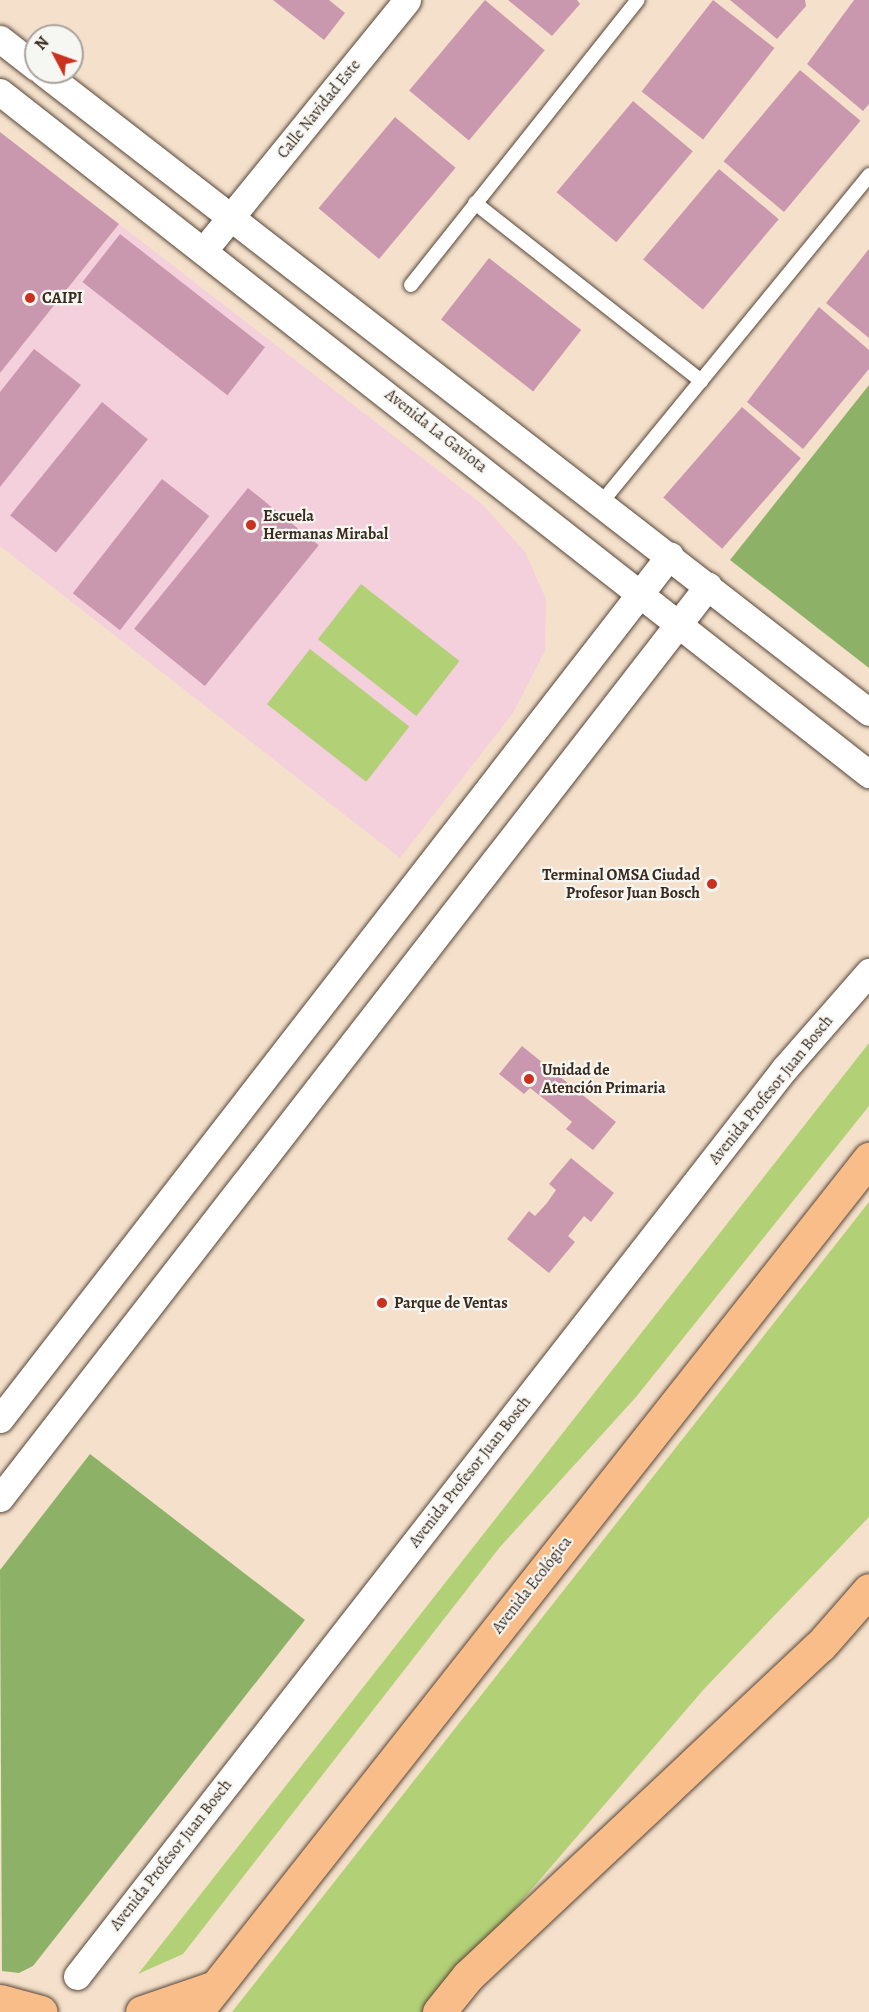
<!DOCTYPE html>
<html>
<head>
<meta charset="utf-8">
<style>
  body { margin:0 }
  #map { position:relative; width:869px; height:2012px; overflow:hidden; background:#f5e1cb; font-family:Alegreya,serif }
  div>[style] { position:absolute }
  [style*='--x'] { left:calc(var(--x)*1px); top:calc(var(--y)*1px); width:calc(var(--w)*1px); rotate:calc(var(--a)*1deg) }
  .built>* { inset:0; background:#f4cfdc }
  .green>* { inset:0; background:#b2d076; transform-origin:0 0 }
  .forest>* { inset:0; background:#8db267 }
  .building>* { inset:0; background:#ca98ae; transform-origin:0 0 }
  .roads { filter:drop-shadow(0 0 2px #574538) drop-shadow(0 0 2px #574538) }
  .lane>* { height:14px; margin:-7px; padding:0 7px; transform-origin:7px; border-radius:7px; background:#fff }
  .street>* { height:27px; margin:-13.5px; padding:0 13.5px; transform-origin:13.5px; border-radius:13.5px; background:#fff }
  .primary>* { height:33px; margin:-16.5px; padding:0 16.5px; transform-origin:16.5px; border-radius:16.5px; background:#f8bd89 }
  .dots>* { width:16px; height:16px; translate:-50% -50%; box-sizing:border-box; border:3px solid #f6f6f2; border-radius:50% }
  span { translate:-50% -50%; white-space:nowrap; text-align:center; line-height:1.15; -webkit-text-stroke:4.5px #f6f6f2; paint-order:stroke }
  .street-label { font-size:16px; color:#3b2a1e }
  .poi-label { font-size:16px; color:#3b2a1e; font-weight:700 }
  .left { translate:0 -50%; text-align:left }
  .right { translate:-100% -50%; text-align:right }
  .north { position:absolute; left:24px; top:24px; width:60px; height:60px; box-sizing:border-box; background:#f6f6f2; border:2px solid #aba49d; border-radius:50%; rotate:311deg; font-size:16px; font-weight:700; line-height:24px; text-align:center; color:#3b2a1e }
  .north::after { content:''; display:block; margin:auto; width:21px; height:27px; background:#c8321e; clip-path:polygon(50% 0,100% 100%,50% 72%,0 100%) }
</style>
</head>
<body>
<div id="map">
  <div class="built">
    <i style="clip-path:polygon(119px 224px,483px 505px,525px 552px,546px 599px,545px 651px,513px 713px,400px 858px,0 546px,0 373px)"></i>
  </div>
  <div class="green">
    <i style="left:361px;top:584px;width:125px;height:70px;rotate:38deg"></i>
    <i style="left:310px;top:649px;width:126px;height:70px;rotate:38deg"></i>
    <i style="clip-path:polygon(869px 1043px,869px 1106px,636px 1397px,500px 1547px,183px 1954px,138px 1974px)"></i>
    <i style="clip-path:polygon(869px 1202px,869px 1517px,704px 1689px,426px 2012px,232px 2012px)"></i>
  </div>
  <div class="forest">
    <i style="clip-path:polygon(869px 385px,869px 668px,730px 560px)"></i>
    <i style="clip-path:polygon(90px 1454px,305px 1620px,33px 1966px,19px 1973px,2px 1971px,0 1570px)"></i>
  </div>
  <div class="building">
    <i style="clip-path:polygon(273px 0,329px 0,345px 13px,324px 40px)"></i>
    <i style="left:485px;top:0;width:78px;height:118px;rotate:40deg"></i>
    <i style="clip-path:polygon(508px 0,577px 0,580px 4px,552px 36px)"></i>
    <i style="left:713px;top:0;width:78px;height:116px;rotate:38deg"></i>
    <i style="clip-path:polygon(730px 0,805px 0,806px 6px,777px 39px)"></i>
    <i style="clip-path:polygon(854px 0,869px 0,869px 104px,863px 111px,807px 64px)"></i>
    <i style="left:800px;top:70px;width:79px;height:119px;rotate:40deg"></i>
    <i style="left:633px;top:101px;width:78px;height:119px;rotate:40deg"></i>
    <i style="left:395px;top:117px;width:79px;height:119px;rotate:40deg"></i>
    <i style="clip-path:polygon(0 132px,119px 224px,0 373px)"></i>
    <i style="left:719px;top:169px;width:78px;height:118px;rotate:40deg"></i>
    <i style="left:120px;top:234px;width:184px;height:61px;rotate:38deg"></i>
    <i style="clip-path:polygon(869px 249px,869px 338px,826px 303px)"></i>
    <i style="left:489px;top:258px;width:117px;height:78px;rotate:38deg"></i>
    <i style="clip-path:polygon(819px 307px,869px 350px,869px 369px,803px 449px,747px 402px)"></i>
    <i style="clip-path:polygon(34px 349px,81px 385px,0 487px,0 392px)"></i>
    <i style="left:102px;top:402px;width:59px;height:146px;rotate:39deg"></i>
    <i style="left:742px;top:407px;width:78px;height:120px;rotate:41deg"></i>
    <i style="left:162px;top:479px;width:60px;height:145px;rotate:38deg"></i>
    <i style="left:248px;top:488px;width:91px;height:181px;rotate:39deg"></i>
    <i style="clip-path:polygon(522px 1046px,616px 1122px,593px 1150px,566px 1129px,572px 1122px,553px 1106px,530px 1088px,524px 1094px,499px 1074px)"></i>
    <i style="clip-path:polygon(571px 1158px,614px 1193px,591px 1222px,584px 1216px,568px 1236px,575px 1242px,549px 1273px,507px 1239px,529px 1211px,535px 1216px,547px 1203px,556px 1190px,549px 1184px)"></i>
  </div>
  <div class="roads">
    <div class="lane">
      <i style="--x:475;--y:203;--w:288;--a:38.2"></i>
      <i style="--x:411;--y:285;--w:364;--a:-51.5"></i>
      <i style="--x:601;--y:503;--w:424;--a:-50.7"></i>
    </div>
    <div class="street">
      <i style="--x:0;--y:39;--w:46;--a:37.9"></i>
      <i style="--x:43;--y:72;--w:1045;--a:37.77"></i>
      <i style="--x:0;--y:92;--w:1105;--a:38.13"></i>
      <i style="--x:204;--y:250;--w:322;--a:-50.9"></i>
      <i style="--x:0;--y:1419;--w:1093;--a:-52.21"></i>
      <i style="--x:0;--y:1498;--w:1155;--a:-52.18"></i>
      <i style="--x:77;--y:1976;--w:1151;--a:-52.06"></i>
      <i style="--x:785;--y:1068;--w:128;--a:-48.8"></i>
    </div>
    <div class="primary">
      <i style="--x:0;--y:2001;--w:42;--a:15"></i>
      <i style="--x:142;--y:2012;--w:77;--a:-18.9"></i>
      <i style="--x:196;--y:2012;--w:1087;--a:-51.73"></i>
      <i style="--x:439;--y:2012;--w:46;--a:-51.1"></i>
      <i style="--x:468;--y:1976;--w:482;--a:-43.2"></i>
      <i style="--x:820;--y:1646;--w:74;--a:-48.8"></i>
    </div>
  </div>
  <div class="dots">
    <i style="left:30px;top:298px;background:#c8321e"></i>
    <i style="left:251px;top:525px;background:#c8321e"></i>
    <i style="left:712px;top:884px;background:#c8321e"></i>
    <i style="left:529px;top:1079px;background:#c8321e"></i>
    <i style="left:382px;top:1303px;background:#c8321e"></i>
  </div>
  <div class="street-label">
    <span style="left:319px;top:109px;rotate:-51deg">Calle Navidad Este</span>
    <span style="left:436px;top:431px;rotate:38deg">Avenida La Gaviota</span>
    <span style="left:771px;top:1090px;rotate:-51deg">Avenida Profesor Juan Bosch</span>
    <span style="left:470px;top:1472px;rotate:-52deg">Avenida Profesor Juan Bosch</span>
    <span style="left:532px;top:1585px;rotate:-52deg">Avenida Ecológica</span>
    <span style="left:171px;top:1855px;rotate:-52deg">Avenida Profesor Juan Bosch</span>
  </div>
  <div class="poi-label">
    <span class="left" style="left:42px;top:298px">CAIPI</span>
    <span class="left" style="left:263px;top:525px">Escuela<br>Hermanas Mirabal</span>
    <span class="right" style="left:700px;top:884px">Terminal OMSA Ciudad<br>Profesor Juan Bosch</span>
    <span class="left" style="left:542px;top:1079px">Unidad de<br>Atención Primaria</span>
    <span class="left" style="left:394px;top:1303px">Parque de Ventas</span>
  </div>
  <div class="north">N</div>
</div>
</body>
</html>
